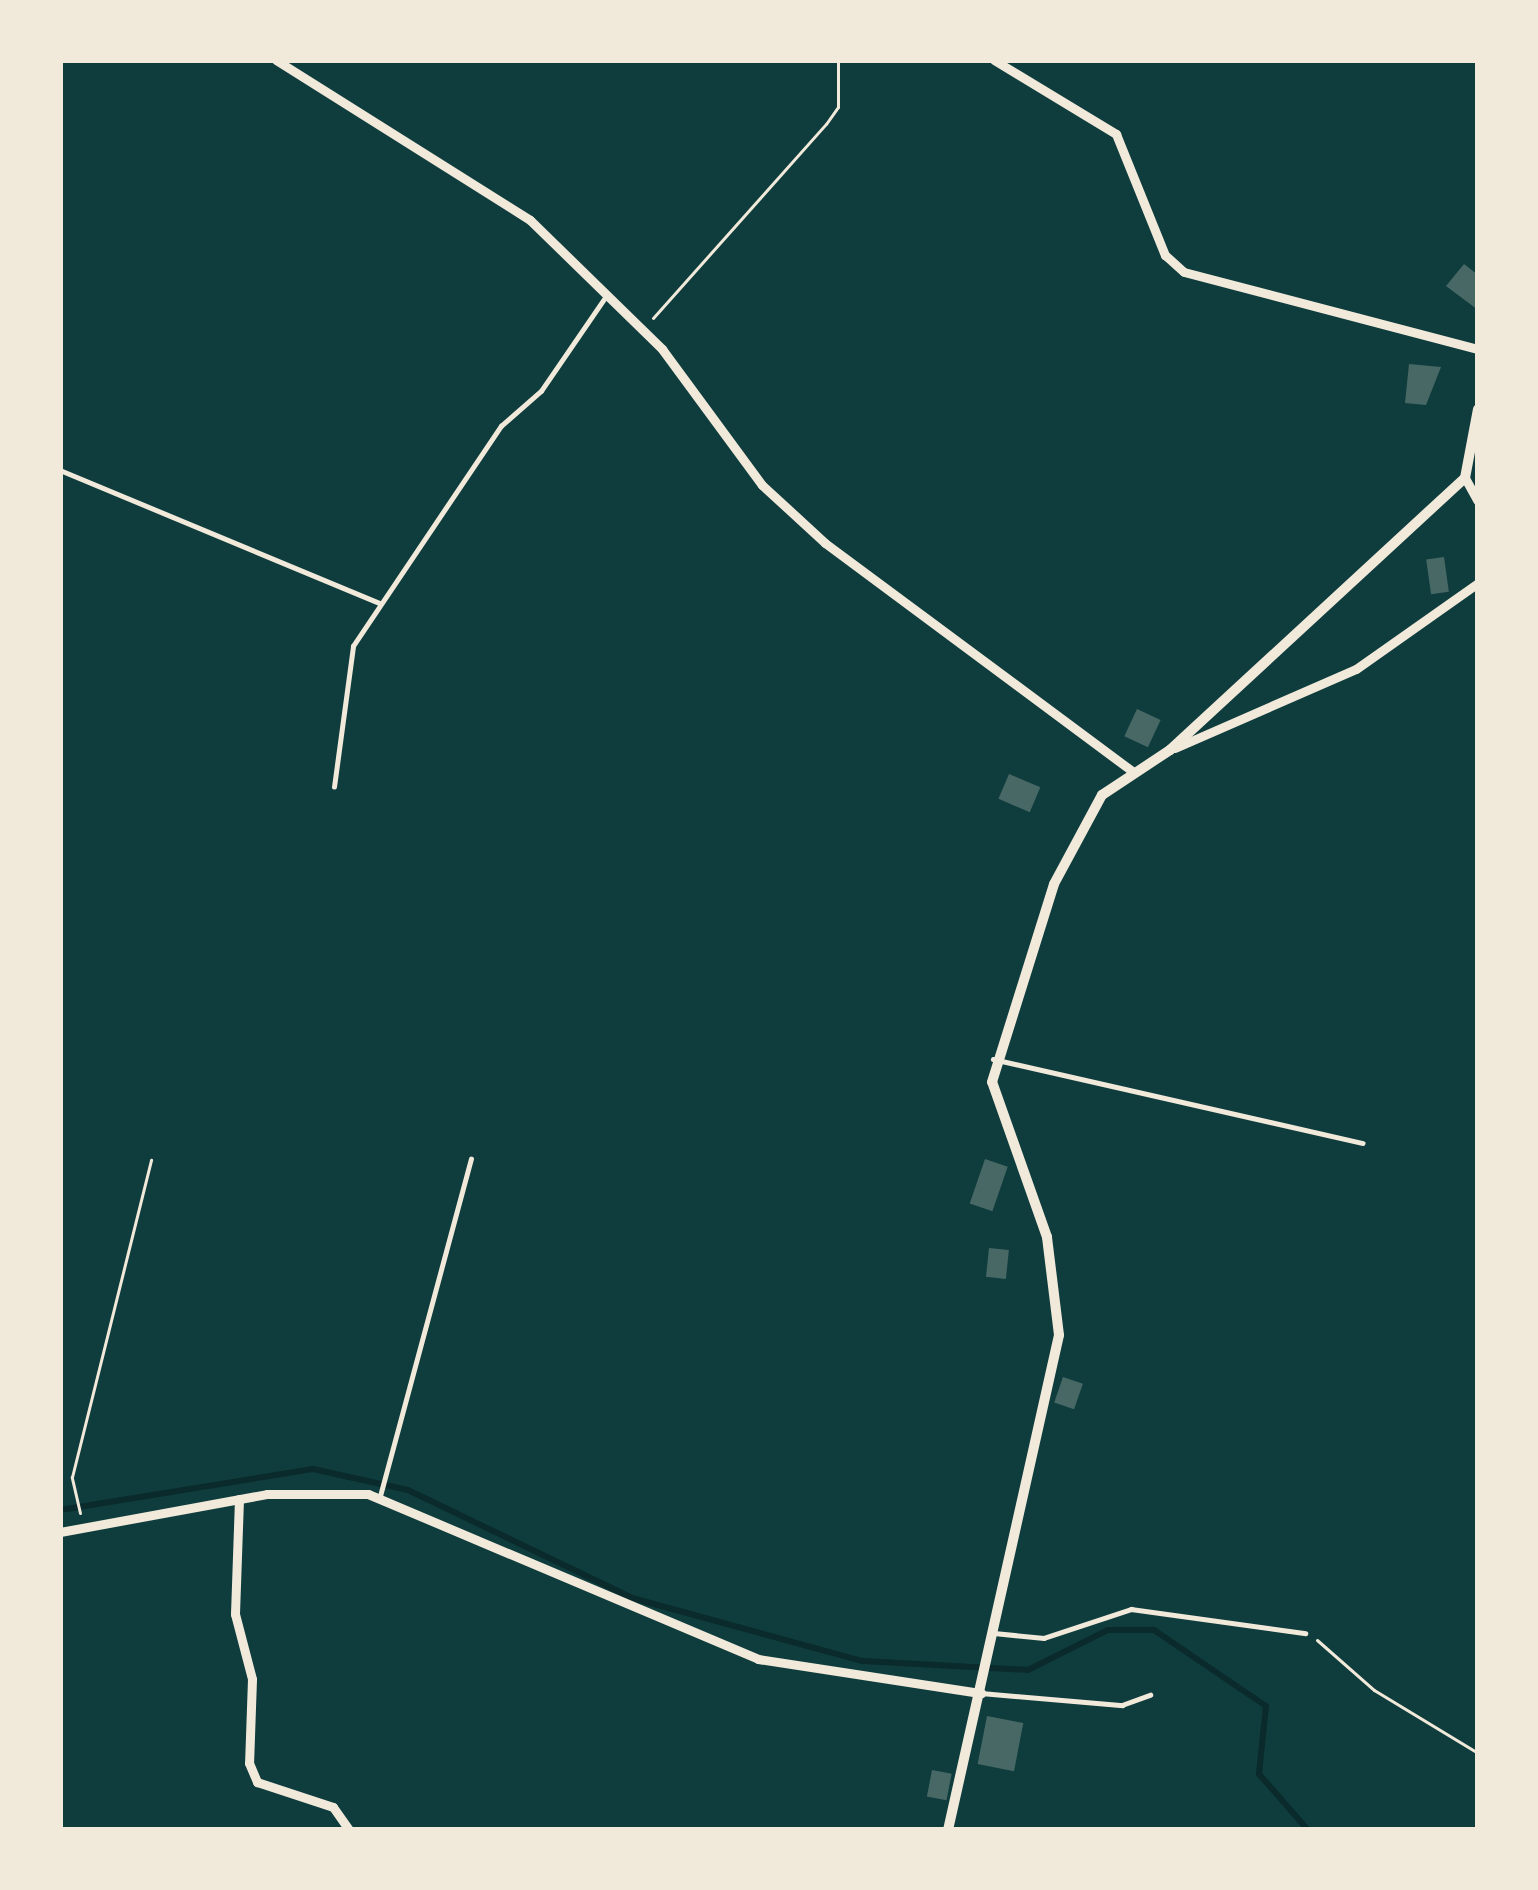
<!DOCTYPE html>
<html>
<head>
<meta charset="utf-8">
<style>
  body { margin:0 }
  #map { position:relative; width:1538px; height:1890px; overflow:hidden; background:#0f3d3e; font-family:"Work Sans",sans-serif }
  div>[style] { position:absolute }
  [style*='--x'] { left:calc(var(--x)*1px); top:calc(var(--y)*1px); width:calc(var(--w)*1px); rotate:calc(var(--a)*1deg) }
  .stream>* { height:6px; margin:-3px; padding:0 3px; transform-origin:3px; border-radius:3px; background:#0a2a2b }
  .building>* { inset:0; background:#486865; transform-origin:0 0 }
  .path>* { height:3px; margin:-1.5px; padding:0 1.5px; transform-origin:1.5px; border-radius:1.5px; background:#f1e9da }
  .service>* { height:4.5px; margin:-2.25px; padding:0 2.25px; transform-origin:2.25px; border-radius:2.25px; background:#f1e9da }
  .minor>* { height:9px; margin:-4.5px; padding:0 4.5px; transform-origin:4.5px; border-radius:4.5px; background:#f1e9da }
  .tertiary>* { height:10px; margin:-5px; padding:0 5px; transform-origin:5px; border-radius:5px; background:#f1e9da }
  span { translate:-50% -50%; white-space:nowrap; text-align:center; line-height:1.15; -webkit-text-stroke:12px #f1e9da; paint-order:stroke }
  .frame { position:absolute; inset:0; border:63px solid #f1e9da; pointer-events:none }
</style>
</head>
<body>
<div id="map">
  <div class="stream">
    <i style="--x:60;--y:1510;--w:256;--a:-9.2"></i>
    <i style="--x:313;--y:1469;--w:97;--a:12.5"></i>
    <i style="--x:408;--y:1490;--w:249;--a:25.7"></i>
    <i style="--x:632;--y:1598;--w:239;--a:15.3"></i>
    <i style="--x:863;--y:1661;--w:165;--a:3.1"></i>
    <i style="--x:1028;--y:1670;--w:89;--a:-26.6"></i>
    <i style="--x:1108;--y:1630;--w:46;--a:0"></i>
    <i style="--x:1154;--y:1630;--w:135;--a:34.2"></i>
    <i style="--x:1266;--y:1706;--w:68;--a:95.9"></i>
    <i style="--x:1259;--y:1774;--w:74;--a:48.8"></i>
  </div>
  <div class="building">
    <i style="clip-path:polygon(1464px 264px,1478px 275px,1478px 310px,1446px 286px)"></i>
    <i style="clip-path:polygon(1409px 364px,1441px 367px,1426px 405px,1405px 403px)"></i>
    <i style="left:1444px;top:557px;width:35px;height:18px;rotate:82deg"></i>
    <i style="left:1137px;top:709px;width:26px;height:30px;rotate:25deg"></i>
    <i style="left:1009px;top:774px;width:34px;height:27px;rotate:23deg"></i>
    <i style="left:985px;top:1159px;width:24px;height:47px;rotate:19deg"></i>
    <i style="left:989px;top:1248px;width:20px;height:29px;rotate:6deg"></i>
    <i style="left:1063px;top:1377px;width:21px;height:27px;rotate:19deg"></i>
    <i style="left:987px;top:1716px;width:37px;height:49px;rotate:11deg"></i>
    <i style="left:932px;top:1770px;width:20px;height:27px;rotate:11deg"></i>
  </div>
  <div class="path">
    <i style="--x:653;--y:318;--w:260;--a:-48.3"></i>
    <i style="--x:826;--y:124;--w:21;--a:-55"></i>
    <i style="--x:838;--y:107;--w:47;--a:-90"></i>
    <i style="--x:80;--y:1513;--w:37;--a:-103"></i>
    <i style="--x:72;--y:1477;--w:327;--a:-76"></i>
    <i style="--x:1317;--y:1640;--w:76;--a:41.3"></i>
    <i style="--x:1374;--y:1690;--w:122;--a:31.2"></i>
  </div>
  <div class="service">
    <i style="--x:60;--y:470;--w:346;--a:22.6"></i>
    <i style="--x:334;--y:787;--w:142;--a:-82.3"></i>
    <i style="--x:353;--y:646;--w:265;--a:-56.1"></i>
    <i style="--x:501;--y:426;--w:53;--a:-41.2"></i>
    <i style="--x:541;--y:391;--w:112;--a:-55.6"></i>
    <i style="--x:993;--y:1059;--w:379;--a:12.8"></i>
    <i style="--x:380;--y:1496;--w:349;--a:-74.9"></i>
    <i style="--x:994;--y:1633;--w:50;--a:5.7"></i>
    <i style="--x:1044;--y:1638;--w:92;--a:-18.4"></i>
    <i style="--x:1131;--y:1609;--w:176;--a:7.9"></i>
    <i style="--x:981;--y:1693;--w:142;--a:4.9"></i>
    <i style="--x:1122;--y:1705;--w:30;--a:-20"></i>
  </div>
  <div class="minor">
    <i style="--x:276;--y:60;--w:300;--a:32.2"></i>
    <i style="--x:530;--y:220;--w:185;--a:44.3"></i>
    <i style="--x:662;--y:349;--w:169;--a:53.7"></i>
    <i style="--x:762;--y:485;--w:86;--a:42.6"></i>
    <i style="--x:825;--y:543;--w:384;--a:36.6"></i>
    <i style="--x:994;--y:60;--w:143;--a:31.2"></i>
    <i style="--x:1116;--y:134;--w:131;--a:68"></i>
    <i style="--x:1165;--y:255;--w:25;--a:42"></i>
    <i style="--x:1184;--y:272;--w:304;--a:14.7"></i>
    <i style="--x:1465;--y:478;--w:26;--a:61"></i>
    <i style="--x:1175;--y:748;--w:197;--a:-23.6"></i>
    <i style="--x:1356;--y:669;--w:149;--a:-35.2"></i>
    <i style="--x:239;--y:1499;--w:115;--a:92"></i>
    <i style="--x:235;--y:1614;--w:67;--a:75.3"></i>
    <i style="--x:252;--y:1679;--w:84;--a:92"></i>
    <i style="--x:249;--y:1763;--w:21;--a:67"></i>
    <i style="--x:257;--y:1782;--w:80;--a:18.2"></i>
    <i style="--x:333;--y:1807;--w:28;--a:55"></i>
    <i style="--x:60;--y:1532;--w:210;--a:-10.4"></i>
    <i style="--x:267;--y:1494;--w:101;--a:0"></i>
    <i style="--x:368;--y:1494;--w:423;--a:22.9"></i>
    <i style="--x:758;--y:1659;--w:226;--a:8.7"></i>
  </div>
  <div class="tertiary">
    <i style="--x:948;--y:1830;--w:507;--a:-77.36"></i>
    <i style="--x:1059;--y:1335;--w:99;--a:-97"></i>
    <i style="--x:1047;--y:1237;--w:164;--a:-109.5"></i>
    <i style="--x:992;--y:1082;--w:207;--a:-72.6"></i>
    <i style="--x:1054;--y:884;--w:101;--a:-61.7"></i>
    <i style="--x:1102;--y:795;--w:82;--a:-33.5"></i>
    <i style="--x:1170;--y:750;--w:401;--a:-42.7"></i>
    <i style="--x:1465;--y:478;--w:70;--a:-79.3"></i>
  </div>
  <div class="frame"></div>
</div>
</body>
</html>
